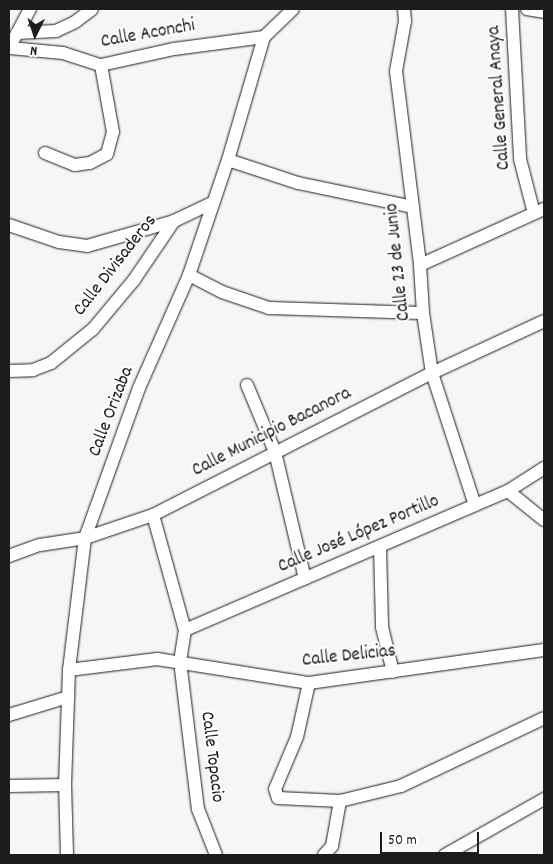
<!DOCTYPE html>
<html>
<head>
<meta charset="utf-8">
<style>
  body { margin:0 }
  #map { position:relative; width:553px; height:864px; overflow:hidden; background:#f6f6f6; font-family:Dekko,sans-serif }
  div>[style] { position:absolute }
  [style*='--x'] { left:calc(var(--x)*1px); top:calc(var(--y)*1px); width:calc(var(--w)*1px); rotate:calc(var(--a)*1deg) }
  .roads { filter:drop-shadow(0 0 1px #1c1c1c) drop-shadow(0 0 1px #1c1c1c) }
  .street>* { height:12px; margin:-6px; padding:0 6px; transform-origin:6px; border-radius:6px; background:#fff }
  span { translate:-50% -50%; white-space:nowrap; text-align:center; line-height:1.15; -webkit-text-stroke:4px #fff; paint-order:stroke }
  .street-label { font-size:19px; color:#1c1c1c }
  .frame { position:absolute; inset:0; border:10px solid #1c1c1c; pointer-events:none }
  .north { position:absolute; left:10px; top:10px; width:50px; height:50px; -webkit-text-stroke:4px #fff; paint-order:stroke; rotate:184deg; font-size:14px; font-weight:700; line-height:20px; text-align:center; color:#1c1c1c }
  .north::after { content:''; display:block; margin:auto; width:18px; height:22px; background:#1c1c1c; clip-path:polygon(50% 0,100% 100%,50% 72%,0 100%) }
  .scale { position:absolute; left:380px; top:832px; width:99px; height:22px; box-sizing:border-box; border:2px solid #1c1c1c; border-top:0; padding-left:6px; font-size:15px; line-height:18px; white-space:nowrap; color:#1c1c1c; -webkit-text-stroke:4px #fff; paint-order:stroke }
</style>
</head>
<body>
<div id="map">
  <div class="roads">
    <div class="street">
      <i style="--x:404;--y:9;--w:12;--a:85"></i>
      <i style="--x:405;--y:21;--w:51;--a:100.2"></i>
      <i style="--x:396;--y:71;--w:195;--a:82.9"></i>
      <i style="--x:420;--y:265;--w:48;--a:86.4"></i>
      <i style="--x:423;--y:313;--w:61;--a:81.5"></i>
      <i style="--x:432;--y:373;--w:139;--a:72"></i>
      <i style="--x:512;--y:9;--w:150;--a:86.9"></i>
      <i style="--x:520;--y:159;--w:56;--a:75.5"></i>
      <i style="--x:527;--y:9;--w:17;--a:10"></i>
      <i style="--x:17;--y:33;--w:39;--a:-3"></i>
      <i style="--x:56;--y:31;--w:21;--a:-25"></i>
      <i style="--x:75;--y:22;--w:21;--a:-37"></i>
      <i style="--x:14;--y:39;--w:34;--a:-62"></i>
      <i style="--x:10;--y:48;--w:53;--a:5.4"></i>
      <i style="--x:63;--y:53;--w:40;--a:18"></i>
      <i style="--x:101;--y:65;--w:75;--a:-12.4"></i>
      <i style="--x:174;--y:49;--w:91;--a:-7.6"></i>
      <i style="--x:45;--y:153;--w:32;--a:22"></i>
      <i style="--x:75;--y:165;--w:15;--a:-8"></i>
      <i style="--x:90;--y:163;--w:19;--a:-28"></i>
      <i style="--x:107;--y:154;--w:23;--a:-75"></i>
      <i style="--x:113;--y:132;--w:68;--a:-100.2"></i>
      <i style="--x:228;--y:160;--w:74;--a:18.2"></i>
      <i style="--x:298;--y:183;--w:117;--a:11.8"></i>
      <i style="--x:9;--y:225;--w:53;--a:18.8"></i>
      <i style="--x:59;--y:242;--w:28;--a:8"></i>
      <i style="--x:87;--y:246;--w:91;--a:-16"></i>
      <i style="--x:174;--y:221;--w:44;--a:-25.4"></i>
      <i style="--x:420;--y:265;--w:136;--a:-24.3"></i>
      <i style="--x:189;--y:275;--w:37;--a:27"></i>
      <i style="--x:222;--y:292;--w:50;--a:18.8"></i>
      <i style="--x:269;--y:308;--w:154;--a:1.9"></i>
      <i style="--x:9;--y:371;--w:24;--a:-2"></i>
      <i style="--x:33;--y:370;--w:19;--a:-21"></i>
      <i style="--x:51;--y:363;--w:54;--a:-39"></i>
      <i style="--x:93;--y:329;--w:64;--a:-50.1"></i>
      <i style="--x:134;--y:280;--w:71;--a:-55.9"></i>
      <i style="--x:247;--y:385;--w:73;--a:67.3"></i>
      <i style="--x:275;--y:452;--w:130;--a:76.7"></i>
      <i style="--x:508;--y:491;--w:46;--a:38.9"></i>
      <i style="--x:153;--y:515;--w:119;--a:74.5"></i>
      <i style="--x:185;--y:630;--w:31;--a:99"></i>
      <i style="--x:180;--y:661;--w:149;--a:83.1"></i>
      <i style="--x:198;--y:809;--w:49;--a:68.6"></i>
      <i style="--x:380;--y:548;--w:79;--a:88.5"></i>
      <i style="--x:382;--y:627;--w:46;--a:76.3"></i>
      <i style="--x:9;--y:556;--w:33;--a:-20"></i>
      <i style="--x:40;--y:545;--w:46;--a:-8.8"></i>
      <i style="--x:85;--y:538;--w:72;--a:-18.7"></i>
      <i style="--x:153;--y:515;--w:313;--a:-27"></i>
      <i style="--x:432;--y:373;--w:123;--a:-24.9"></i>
      <i style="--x:185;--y:630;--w:352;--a:-23.3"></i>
      <i style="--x:508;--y:491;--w:43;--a:-32.6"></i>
      <i style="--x:69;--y:670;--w:89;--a:-7.1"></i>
      <i style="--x:157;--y:659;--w:154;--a:9"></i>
      <i style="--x:309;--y:683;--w:237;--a:-8"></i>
      <i style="--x:309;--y:683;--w:55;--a:102.5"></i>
      <i style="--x:297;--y:737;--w:56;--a:112.9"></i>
      <i style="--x:275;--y:789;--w:9;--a:72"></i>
      <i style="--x:278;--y:798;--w:62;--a:2.8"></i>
      <i style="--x:340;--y:801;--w:63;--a:-13.8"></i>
      <i style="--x:401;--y:786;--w:158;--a:-25.4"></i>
      <i style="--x:9;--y:715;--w:62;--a:-17"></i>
      <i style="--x:9;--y:786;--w:56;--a:-1"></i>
      <i style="--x:67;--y:855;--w:70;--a:-91.6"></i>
      <i style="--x:65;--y:785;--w:115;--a:-88"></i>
      <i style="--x:69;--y:670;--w:133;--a:-83.1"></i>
      <i style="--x:85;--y:538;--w:159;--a:-70.2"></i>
      <i style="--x:139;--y:388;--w:124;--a:-66.1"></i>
      <i style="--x:189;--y:275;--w:121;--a:-71.3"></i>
      <i style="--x:228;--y:160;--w:128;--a:-73.7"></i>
      <i style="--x:264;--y:37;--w:40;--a:-44"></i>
      <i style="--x:324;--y:855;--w:12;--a:-48"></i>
      <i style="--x:332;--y:846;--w:46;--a:-79.9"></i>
      <i style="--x:445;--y:855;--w:114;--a:-29.5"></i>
    </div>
  </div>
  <div class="street-label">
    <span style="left:148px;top:35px;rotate:-10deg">Calle Aconchi</span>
    <span style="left:500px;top:98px;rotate:-94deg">Calle General Anaya</span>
    <span style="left:399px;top:262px;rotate:-96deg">Calle 23 de Junio</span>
    <span style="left:116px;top:266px;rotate:-52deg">Calle Divisaderos</span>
    <span style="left:112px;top:412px;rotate:-69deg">Calle Orizaba</span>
    <span style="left:272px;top:433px;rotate:-27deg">Calle Municipio Bacanora</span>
    <span style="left:359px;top:535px;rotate:-23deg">Calle José López Portillo</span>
    <span style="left:349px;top:657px;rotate:-6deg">Calle Delicias</span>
    <span style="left:211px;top:757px;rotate:83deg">Calle Topacio</span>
  </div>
  <div class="frame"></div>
  <div class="north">N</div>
  <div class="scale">50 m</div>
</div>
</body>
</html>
